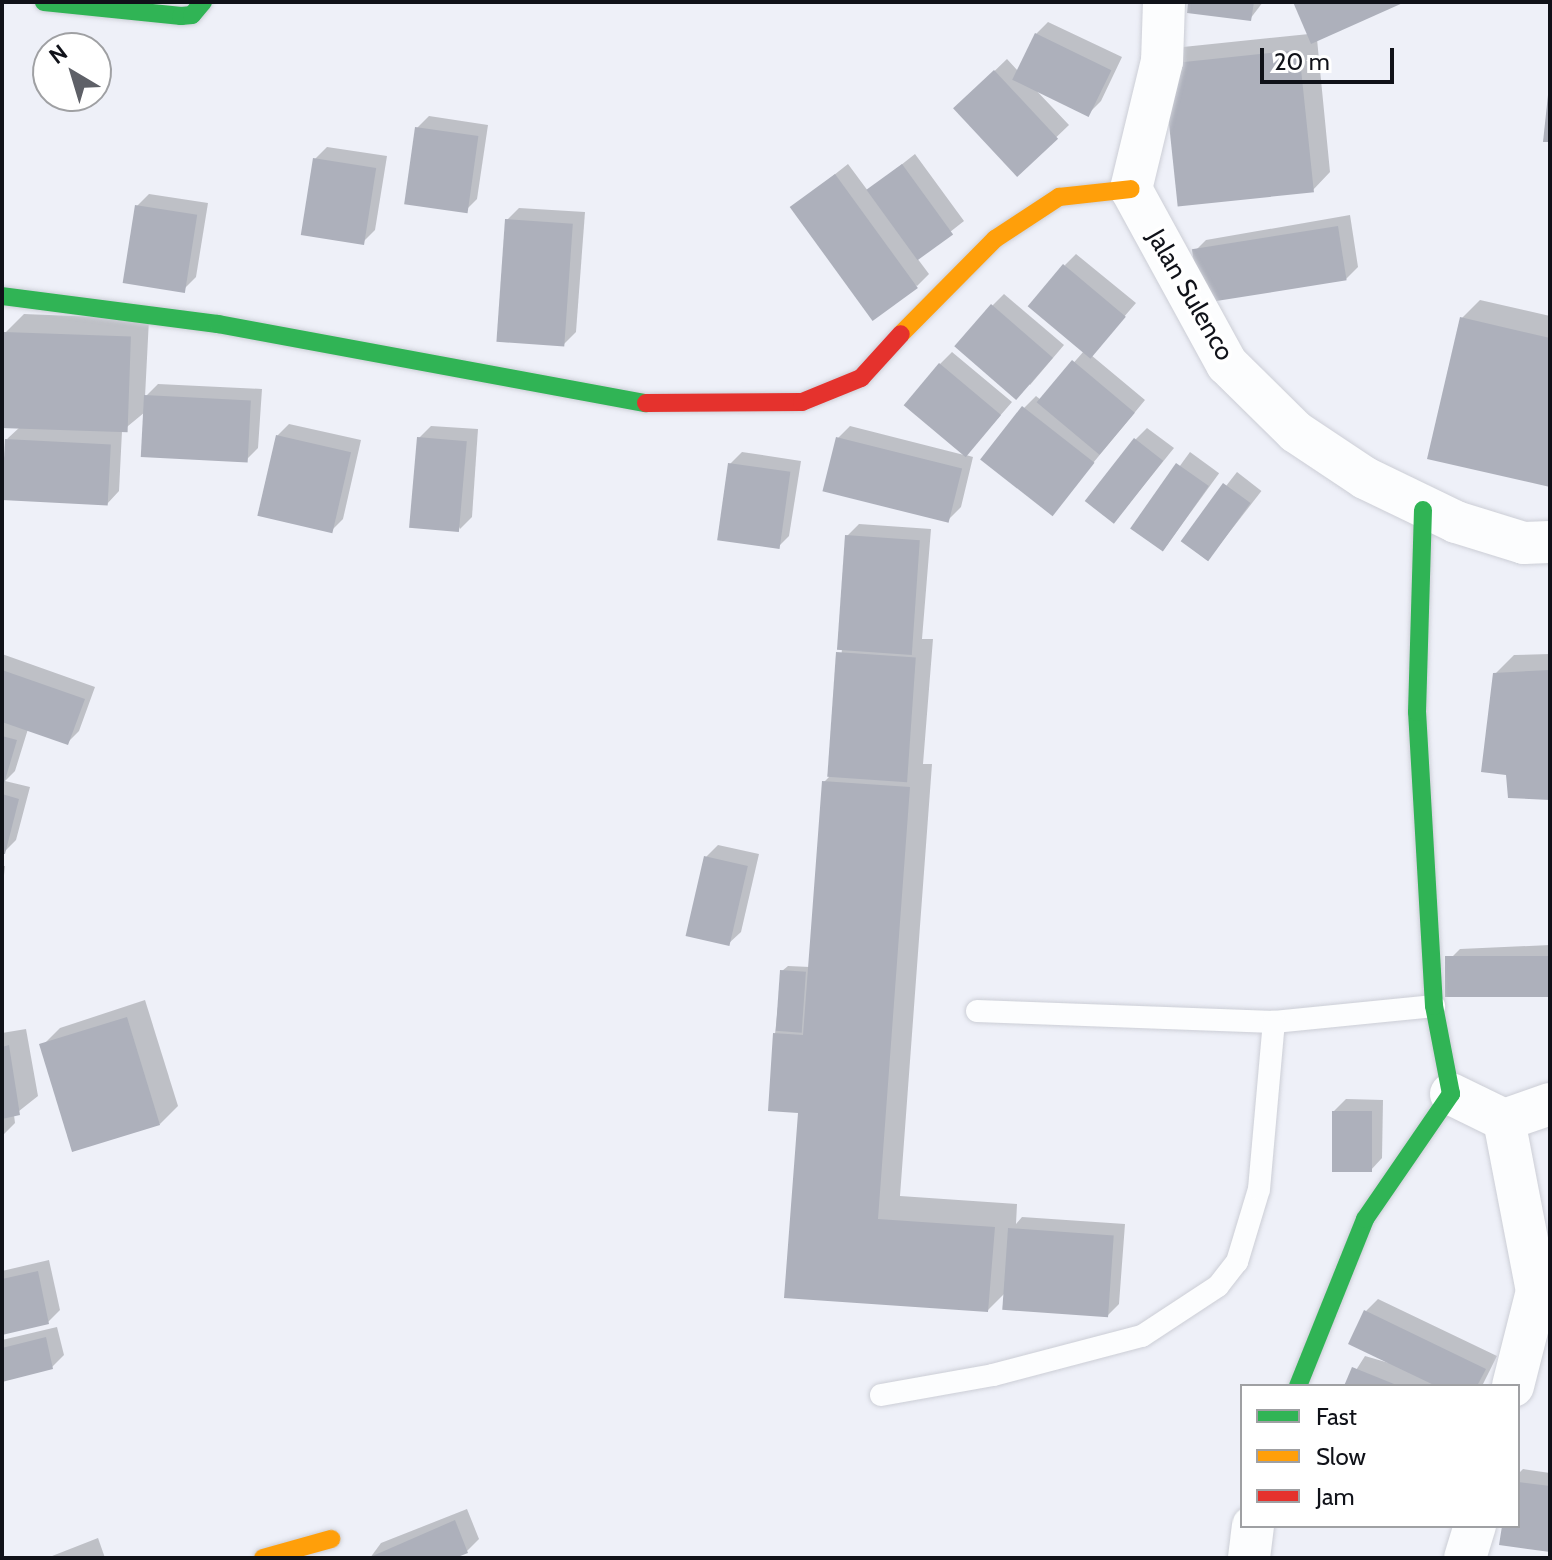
<!DOCTYPE html>
<html>
<head>
<meta charset="utf-8">
<style>
  body { margin:0 }
  #map { position:relative; width:1552px; height:1560px; overflow:hidden; background:#eef0f8; font-family:Cabin,sans-serif }
  div>[style] { position:absolute }
  [style*='--x'] { left:calc(var(--x)*1px); top:calc(var(--y)*1px); width:calc(var(--w)*1px); rotate:calc(var(--a)*1deg) }
  .shadow>* { inset:0; background:#0003; transform-origin:0 0 }
  .building>* { inset:0; background:#adb0bb; transform-origin:0 0 }
  .roads { filter:drop-shadow(0 0 2px #ccced6) drop-shadow(0 0 2px #ccced6) }
  .lane>* { height:22px; margin:-11px; padding:0 11px; transform-origin:11px; border-radius:11px; background:#fcfdfe }
  .street>* { height:42px; margin:-21px; padding:0 21px; transform-origin:21px; border-radius:21px; background:#fcfdfe }
  .fast>* { height:18px; margin:-9px; padding:0 9px; transform-origin:9px; border-radius:9px; background:#30b455 }
  .slow>* { height:18px; margin:-9px; padding:0 9px; transform-origin:9px; border-radius:9px; background:#ff9f0a }
  .jam>* { height:18px; margin:-9px; padding:0 9px; transform-origin:9px; border-radius:9px; background:#e5322d }
  span { translate:-50% -50%; white-space:nowrap; text-align:center; line-height:1.15; -webkit-text-stroke:7px #fff; paint-order:stroke }
  .street-label { font-size:26px; color:#101219 }
  .frame { position:absolute; inset:0; border:4px solid #101219; pointer-events:none }
  .legend { position:absolute; left:1240px; top:1384px; width:280px; height:144px; box-sizing:border-box; background:#fff; border:2px solid #9fa0a3; margin:0; padding:10px 14px; list-style:none; font-size:24px; color:#101219 }
  .legend li { display:flex; align-items:center; gap:16px; height:40px }
  .legend b { width:40px; border:2px solid #9fa0a3 }
  .north { position:absolute; left:32px; top:32px; width:80px; height:80px; box-sizing:border-box; background:#fff; border:2px solid #9fa0a3; border-radius:50%; rotate:322deg; font-size:22px; font-weight:700; line-height:32px; text-align:center; color:#101219 }
  .north::after { content:''; display:block; margin:auto; width:28px; height:36px; background:#5e6067; clip-path:polygon(50% 0,100% 100%,50% 72%,0 100%) }
  .scale { position:absolute; left:1260px; top:48px; width:134px; height:36px; box-sizing:border-box; border:4px solid #101219; border-top:0; padding-left:10px; font-size:24px; line-height:28px; white-space:nowrap; color:#101219; -webkit-text-stroke:6px #fff; paint-order:stroke }
</style>
</head>
<body>
<div id="map">
  <div class="shadow">
    <i style="clip-path:polygon(1190px 2px,1263px 2px,1250px 19px)"></i>
    <i style="clip-path:polygon(1295px 2px,1400px 2px,1317px 39px,1330px 172px,1312px 191px,1165px 65px,1183px 47px,1309px 34px)"></i>
    <i style="clip-path:polygon(1048px 22px,1122px 57px,1101px 101px,1089px 113px,1033px 87px,1069px 125px,1018px 174px,956px 108px,1007px 59px,1019px 72px,1036px 34px)"></i>
    <i style="clip-path:polygon(429px 116px,488px 125px,477px 199px,465px 211px,417px 128px)"></i>
    <i style="clip-path:polygon(327px 147px,387px 156px,375px 230px,363px 242px,315px 159px)"></i>
    <i style="clip-path:polygon(915px 154px,964px 221px,917px 258px,929px 274px,917px 286px,792px 208px,848px 164px,868px 191px)"></i>
    <i style="clip-path:polygon(149px 194px,208px 203px,196px 277px,184px 289px,137px 206px)"></i>
    <i style="clip-path:polygon(519px 208px,585px 212px,576px 332px,564px 344px,507px 220px)"></i>
    <i style="clip-path:polygon(1350px 215px,1358px 267px,1346px 279px,1194px 252px,1206px 240px)"></i>
    <i style="clip-path:polygon(1076px 254px,1136px 303px,1091px 355px,1145px 400px,1051px 514px,1024px 408px,1036px 396px,1041px 400px,1084px 351px,1065px 265px)"></i>
    <i style="clip-path:polygon(1004px 294px,1064px 345px,1030px 385px,992px 306px)"></i>
    <i style="clip-path:polygon(1480px 300px,1550px 316px,1550px 485px,1462px 318px)"></i>
    <i style="clip-path:polygon(24px 314px,149px 319px,145px 397px,158px 384px,262px 389px,258px 448px,246px 460px,145px 412px,122px 431px,119px 491px,107px 504px,7px 439px,20px 427px,6px 332px)"></i>
    <i style="clip-path:polygon(952px 352px,1012px 402px,966px 455px,973px 457px,961px 507px,949px 519px,838px 438px,850px 426px,964px 455px,940px 364px)"></i>
    <i style="clip-path:polygon(289px 424px,361px 440px,343px 519px,331px 531px,277px 436px)"></i>
    <i style="clip-path:polygon(431px 426px,478px 429px,472px 517px,460px 529px,419px 438px)"></i>
    <i style="clip-path:polygon(1147px 428px,1174px 448px,1115px 521px,1135px 440px)"></i>
    <i style="clip-path:polygon(742px 452px,801px 461px,789px 536px,777px 548px,730px 464px)"></i>
    <i style="left:1190px;top:452px;width:36px;height:94px;rotate:36deg"></i>
    <i style="left:1237px;top:472px;width:31px;height:88px;rotate:38deg"></i>
    <i style="clip-path:polygon(859px 524px,931px 529px,922px 639px,933px 639px,923px 764px,932px 764px,900px 1196px,1017px 1204px,1016px 1224px,1022px 1217px,1125px 1224px,1119px 1304px,1107px 1316px,1006px 1292px,988px 1310px,786px 1296px,800px 1107px,775px 1034px,782px 971px,788px 966px,810px 967px,824px 782px,829px 777px,842px 649px,847px 536px)"></i>
    <i style="clip-path:polygon(2px 654px,95px 687px,79px 731px,67px 743px,28px 729px,15px 771px,5px 781px,30px 787px,16px 840px,4px 852px)"></i>
    <i style="clip-path:polygon(1550px 654px,1550px 798px,1495px 674px,1514px 655px)"></i>
    <i style="clip-path:polygon(718px 845px,759px 854px,741px 932px,728px 944px,706px 857px)"></i>
    <i style="clip-path:polygon(2px 866px,5px 866px,2px 894px)"></i>
    <i style="clip-path:polygon(1550px 945px,1550px 995px,1448px 961px,1460px 949px)"></i>
    <i style="clip-path:polygon(145px 1000px,178px 1106px,160px 1124px,42px 1046px,60px 1028px)"></i>
    <i style="clip-path:polygon(26px 1029px,38px 1096px,14px 1115px,15px 1123px,2px 1136px,2px 1033px)"></i>
    <i style="clip-path:polygon(1346px 1099px,1383px 1100px,1382px 1158px,1370px 1171px,1334px 1111px)"></i>
    <i style="clip-path:polygon(49px 1260px,60px 1310px,48px 1322px,2px 1333px,2px 1271px)"></i>
    <i style="clip-path:polygon(1378px 1299px,1497px 1356px,1482px 1386px,1346px 1386px,1365px 1356px,1396px 1365px,1366px 1311px)"></i>
    <i style="clip-path:polygon(57px 1327px,64px 1355px,52px 1367px,2px 1380px,2px 1340px)"></i>
    <i style="clip-path:polygon(1523px 1469px,1550px 1473px,1550px 1550px,1504px 1526px,1518px 1526px,1518px 1474px)"></i>
    <i style="clip-path:polygon(467px 1509px,479px 1539px,467px 1551px,450px 1558px,370px 1558px,381px 1543px)"></i>
    <i style="clip-path:polygon(98px 1538px,105px 1558px,47px 1558px)"></i>
  </div>
  <div class="building">
    <i style="clip-path:polygon(1188px 2px,1254px 2px,1251px 21px,1187px 13px)"></i>
    <i style="clip-path:polygon(1293px 2px,1405px 2px,1311px 44px)"></i>
    <i style="left:1035px;top:33px;width:85px;height:52px;rotate:26deg"></i>
    <i style="left:1299px;top:50px;width:143px;height:137px;rotate:84deg"></i>
    <i style="left:994px;top:70px;width:94px;height:56px;rotate:47deg"></i>
    <i style="clip-path:polygon(1548px 95px,1550px 95px,1550px 142px,1543px 142px)"></i>
    <i style="left:415px;top:127px;width:64px;height:78px;rotate:8deg"></i>
    <i style="left:313px;top:158px;width:64px;height:78px;rotate:9deg"></i>
    <i style="left:902px;top:164px;width:87px;height:44px;rotate:54deg"></i>
    <i style="left:835px;top:174px;width:141px;height:56px;rotate:54deg"></i>
    <i style="left:135px;top:205px;width:63px;height:79px;rotate:9deg"></i>
    <i style="left:505px;top:219px;width:68px;height:123px;rotate:4deg"></i>
    <i style="left:1338px;top:226px;width:55px;height:148px;rotate:81deg"></i>
    <i style="left:1063px;top:264px;width:82px;height:55px;rotate:40deg"></i>
    <i style="left:991px;top:304px;width:82px;height:56px;rotate:41deg"></i>
    <i style="clip-path:polygon(1460px 317px,1550px 338px,1550px 487px,1427px 459px)"></i>
    <i style="left:4px;top:332px;width:127px;height:96px;rotate:2deg"></i>
    <i style="left:1072px;top:360px;width:82px;height:55px;rotate:40deg"></i>
    <i style="left:939px;top:363px;width:81px;height:55px;rotate:40deg"></i>
    <i style="left:144px;top:395px;width:107px;height:62px;rotate:3deg"></i>
    <i style="left:1022px;top:406px;width:92px;height:68px;rotate:38deg"></i>
    <i style="left:276px;top:435px;width:77px;height:83px;rotate:13deg"></i>
    <i style="left:417px;top:437px;width:50px;height:91px;rotate:5deg"></i>
    <i style="left:836px;top:437px;width:130px;height:56px;rotate:14deg"></i>
    <i style="left:1134px;top:438px;width:37px;height:80px;rotate:38deg"></i>
    <i style="left:5px;top:439px;width:106px;height:61px;rotate:3deg"></i>
    <i style="left:728px;top:463px;width:63px;height:78px;rotate:8deg"></i>
    <i style="left:1176px;top:463px;width:40px;height:80px;rotate:35deg"></i>
    <i style="left:1223px;top:483px;width:34px;height:72px;rotate:36deg"></i>
    <i style="left:845px;top:535px;width:75px;height:115px;rotate:4deg"></i>
    <i style="left:836px;top:652px;width:80px;height:125px;rotate:4deg"></i>
    <i style="clip-path:polygon(2px 670px,85px 699px,68px 745px,2px 722px)"></i>
    <i style="clip-path:polygon(1550px 670px,1550px 800px,1508px 798px,1506px 775px,1481px 772px,1493px 673px)"></i>
    <i style="clip-path:polygon(2px 736px,17px 740px,3px 787px,2px 787px)"></i>
    <i style="clip-path:polygon(822px 781px,910px 787px,878px 1219px,995px 1227px,988px 1312px,784px 1298px,798px 1113px,768px 1111px,773px 1033px,803px 1035px)"></i>
    <i style="clip-path:polygon(2px 794px,19px 799px,5px 854px,2px 854px)"></i>
    <i style="left:704px;top:856px;width:45px;height:82px;rotate:13deg"></i>
    <i style="left:1550px;top:956px;width:41px;height:105px;rotate:90deg"></i>
    <i style="left:780px;top:970px;width:26px;height:61px;rotate:4deg"></i>
    <i style="left:127px;top:1017px;width:113px;height:92px;rotate:73deg"></i>
    <i style="clip-path:polygon(9px 1045px,20px 1115px,2px 1119px,2px 1047px)"></i>
    <i style="left:1332px;top:1111px;width:40px;height:61px"></i>
    <i style="left:1008px;top:1228px;width:106px;height:82px;rotate:4deg"></i>
    <i style="clip-path:polygon(38px 1271px,49px 1324px,2px 1335px,2px 1279px)"></i>
    <i style="clip-path:polygon(1364px 1310px,1486px 1369px,1477px 1386px,1436px 1386px,1348px 1344px)"></i>
    <i style="clip-path:polygon(46px 1337px,53px 1369px,2px 1382px,2px 1348px)"></i>
    <i style="clip-path:polygon(1352px 1367px,1399px 1386px,1344px 1386px)"></i>
    <i style="clip-path:polygon(1518px 1482px,1550px 1486px,1550px 1552px,1499px 1545px,1502px 1526px,1518px 1526px)"></i>
    <i style="clip-path:polygon(455px 1520px,468px 1553px,455px 1558px,368px 1558px)"></i>
  </div>
  <div class="roads">
    <div class="lane">
      <i style="--x:977;--y:1011;--w:297;--a:2.1"></i>
      <i style="--x:1274;--y:1022;--w:161;--a:-5.7"></i>
      <i style="--x:881;--y:1395;--w:114;--a:-10.1"></i>
      <i style="--x:993;--y:1375;--w:154;--a:-14.7"></i>
      <i style="--x:1142;--y:1336;--w:91;--a:-33.3"></i>
      <i style="--x:1218;--y:1286;--w:31;--a:-52"></i>
      <i style="--x:1237;--y:1262;--w:76;--a:-73.2"></i>
      <i style="--x:1259;--y:1189;--w:168;--a:-84.9"></i>
    </div>
    <div class="street">
      <i style="--x:1164;--y:2;--w:59;--a:91.9"></i>
      <i style="--x:1162;--y:61;--w:132;--a:103.6"></i>
      <i style="--x:1131;--y:189;--w:200;--a:61.3"></i>
      <i style="--x:1227;--y:364;--w:97;--a:44.6"></i>
      <i style="--x:1296;--y:432;--w:83;--a:33.7"></i>
      <i style="--x:1365;--y:478;--w:101;--a:25.8"></i>
      <i style="--x:1456;--y:522;--w:71;--a:17.2"></i>
      <i style="--x:1524;--y:543;--w:26;--a:-2"></i>
      <i style="--x:1451;--y:1094;--w:59;--a:26.1"></i>
      <i style="--x:1504;--y:1120;--w:49;--a:-19.2"></i>
      <i style="--x:1504;--y:1120;--w:174;--a:79.1"></i>
      <i style="--x:1537;--y:1291;--w:98;--a:104.2"></i>
      <i style="--x:1249;--y:1558;--w:32;--a:-83"></i>
      <i style="--x:1465;--y:1558;--w:34;--a:-73"></i>
    </div>
    <div class="fast">
      <i style="--x:44;--y:2;--w:138;--a:5.8"></i>
      <i style="--x:181;--y:16;--w:11;--a:-5"></i>
      <i style="--x:192;--y:15;--w:17;--a:-50"></i>
      <i style="--x:2;--y:296;--w:218;--a:7.4"></i>
      <i style="--x:218;--y:324;--w:435;--a:10.5"></i>
      <i style="--x:1298;--y:1386;--w:180;--a:-68.1"></i>
      <i style="--x:1365;--y:1219;--w:152;--a:-55.5"></i>
      <i style="--x:1451;--y:1094;--w:90;--a:-100.9"></i>
      <i style="--x:1434;--y:1006;--w:294;--a:-93.3"></i>
      <i style="--x:1417;--y:712;--w:202;--a:-88.3"></i>
    </div>
    <div class="slow">
      <i style="--x:901;--y:334;--w:134;--a:-45.3"></i>
      <i style="--x:995;--y:239;--w:77;--a:-33.3"></i>
      <i style="--x:1059;--y:197;--w:72;--a:-6.3"></i>
      <i style="--x:263;--y:1558;--w:71;--a:-15.6"></i>
    </div>
    <div class="jam">
      <i style="--x:646;--y:403;--w:156;--a:-0.4"></i>
      <i style="--x:802;--y:402;--w:64;--a:-22.1"></i>
      <i style="--x:861;--y:378;--w:59;--a:-47.7"></i>
    </div>
  </div>
  <div class="street-label">
    <span style="left:1190px;top:295px;rotate:60deg">Jalan Sulenco</span>
  </div>
  <div class="frame"></div>
  <ul class="legend">
  <li><b style="height:10px;background:#30b455"></b>Fast</li>
  <li><b style="height:10px;background:#ff9f0a"></b>Slow</li>
  <li><b style="height:10px;background:#e5322d"></b>Jam</li>
  </ul>
  <div class="north">N</div>
  <div class="scale">20 m</div>
</div>
</body>
</html>
